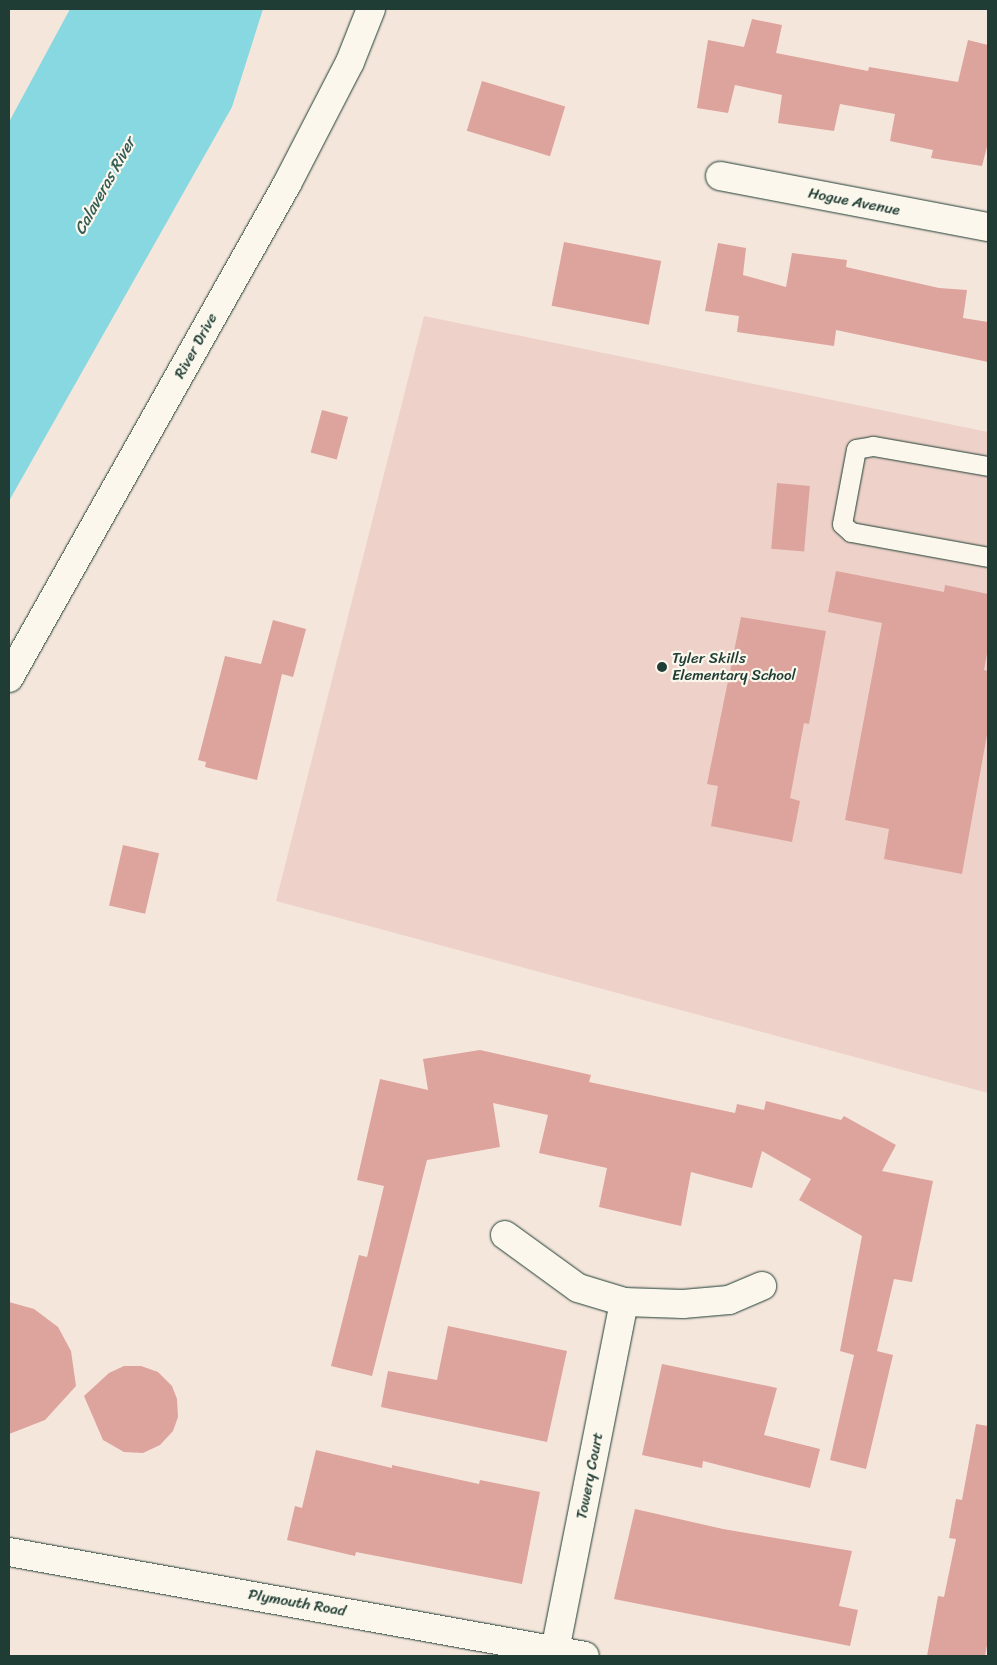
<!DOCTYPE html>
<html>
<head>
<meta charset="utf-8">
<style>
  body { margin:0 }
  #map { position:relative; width:997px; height:1665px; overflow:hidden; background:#f5e6dc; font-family:Sriracha,sans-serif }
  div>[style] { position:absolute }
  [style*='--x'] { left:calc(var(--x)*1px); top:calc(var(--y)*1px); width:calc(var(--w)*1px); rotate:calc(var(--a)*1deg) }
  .built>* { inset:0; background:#eed2c9 }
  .water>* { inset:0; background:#87d8e0 }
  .building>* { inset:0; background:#dda39d; transform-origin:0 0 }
  .roads { filter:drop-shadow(0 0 1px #1f3d34) drop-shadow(0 0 1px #1f3d34) }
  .service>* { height:19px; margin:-9.5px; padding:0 9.5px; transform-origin:9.5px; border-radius:9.5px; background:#fbf7ec }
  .minor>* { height:28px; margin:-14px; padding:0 14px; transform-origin:14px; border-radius:14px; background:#fbf7ec }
  .tertiary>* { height:28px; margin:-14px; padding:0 14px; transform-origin:14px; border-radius:14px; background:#fbf7ec }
  .dots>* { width:14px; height:14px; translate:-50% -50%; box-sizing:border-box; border:2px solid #fbf7ec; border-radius:50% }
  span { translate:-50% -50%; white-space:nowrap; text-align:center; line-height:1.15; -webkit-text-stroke:4.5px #fbf7ec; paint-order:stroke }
  .street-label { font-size:15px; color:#1f3d34 }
  .poi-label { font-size:15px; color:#1f3d34 }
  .left { translate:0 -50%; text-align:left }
  .water-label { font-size:16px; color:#345c56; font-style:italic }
  .frame { position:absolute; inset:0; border:10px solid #1f3d34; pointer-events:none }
</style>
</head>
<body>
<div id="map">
  <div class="built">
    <i style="clip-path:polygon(424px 316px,988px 432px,988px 1093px,276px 901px)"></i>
  </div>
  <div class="water">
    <i style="clip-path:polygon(70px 9px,263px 9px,232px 107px,9px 501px,9px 122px)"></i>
  </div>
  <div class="building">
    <i style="clip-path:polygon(752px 19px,782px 25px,776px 53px,868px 71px,869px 67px,958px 82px,968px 40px,988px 45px,988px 143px,982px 166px,931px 158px,933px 150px,890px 141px,895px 114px,840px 104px,834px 131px,778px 123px,782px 95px,735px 85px,728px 113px,697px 108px,708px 40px,744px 47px)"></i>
    <i style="left:482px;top:81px;width:87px;height:52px;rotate:17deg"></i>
    <i style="left:564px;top:242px;width:99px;height:65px;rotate:11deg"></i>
    <i style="clip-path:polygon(718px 243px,746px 248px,743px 275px,786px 287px,792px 253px,847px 260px,846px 267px,939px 288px,967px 290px,963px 318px,988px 322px,988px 362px,836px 330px,834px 346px,737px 332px,739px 316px,705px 311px)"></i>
    <i style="left:322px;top:410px;width:27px;height:44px;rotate:15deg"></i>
    <i style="left:777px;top:483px;width:33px;height:66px;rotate:5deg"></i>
    <i style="clip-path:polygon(836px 571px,944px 592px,945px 585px,988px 594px,988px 648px,984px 670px,988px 671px,988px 729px,962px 874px,884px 859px,889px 829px,845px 820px,882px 623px,828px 612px)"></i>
    <i style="clip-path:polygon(741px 617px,826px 631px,809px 724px,804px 723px,790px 798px,800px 801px,792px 842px,711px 826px,718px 786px,707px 784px)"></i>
    <i style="clip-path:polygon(273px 620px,306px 629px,293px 677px,282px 674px,257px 780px,205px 767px,206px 762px,198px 760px,225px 656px,261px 664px)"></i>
    <i style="left:123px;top:845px;width:37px;height:62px;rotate:13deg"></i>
    <i style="clip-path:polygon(480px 1050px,591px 1075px,589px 1082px,735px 1113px,737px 1104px,764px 1110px,766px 1101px,841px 1120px,844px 1116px,896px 1145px,882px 1171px,933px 1181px,912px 1282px,894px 1279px,877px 1351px,893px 1355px,866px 1469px,830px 1460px,854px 1355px,840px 1351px,862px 1236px,799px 1200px,811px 1179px,762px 1151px,752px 1188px,691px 1172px,681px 1226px,599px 1207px,607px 1168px,539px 1153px,548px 1115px,493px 1103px,500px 1147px,427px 1160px,372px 1376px,331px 1366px,359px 1255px,367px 1257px,384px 1186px,357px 1180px,380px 1079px,428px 1090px,423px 1059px)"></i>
    <i style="clip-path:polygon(9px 1302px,34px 1309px,58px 1327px,71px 1351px,76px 1386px,45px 1420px,9px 1434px)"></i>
    <i style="clip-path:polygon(448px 1326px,567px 1351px,547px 1442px,381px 1407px,388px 1371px,437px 1380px)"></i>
    <i style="clip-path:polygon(662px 1364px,777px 1388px,764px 1435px,820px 1449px,810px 1488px,703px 1461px,702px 1468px,642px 1455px)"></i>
    <i style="clip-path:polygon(124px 1366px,141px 1366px,158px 1372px,172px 1386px,177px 1399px,178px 1417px,173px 1431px,160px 1445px,143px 1453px,124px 1452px,103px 1440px,84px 1396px,109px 1373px)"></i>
    <i style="clip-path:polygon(976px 1424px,988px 1426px,988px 1640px,985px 1656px,927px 1656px,938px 1596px,944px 1597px,956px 1539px,949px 1538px,956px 1499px,962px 1500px)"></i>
    <i style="clip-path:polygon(316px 1450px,392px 1468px,392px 1465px,479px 1484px,480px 1480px,540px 1492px,522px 1584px,356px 1552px,355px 1556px,287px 1540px,295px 1506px,302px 1508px)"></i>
    <i style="clip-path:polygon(635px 1509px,723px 1529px,852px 1551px,839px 1606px,858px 1610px,850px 1646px,614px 1599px)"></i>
  </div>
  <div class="roads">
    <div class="service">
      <i style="--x:988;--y:466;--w:117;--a:-170.1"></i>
      <i style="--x:873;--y:446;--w:17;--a:170"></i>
      <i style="--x:856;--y:449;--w:76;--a:100.6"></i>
      <i style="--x:842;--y:524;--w:12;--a:42"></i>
      <i style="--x:851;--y:532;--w:139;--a:10.3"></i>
    </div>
    <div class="minor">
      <i style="--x:720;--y:176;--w:273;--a:10.8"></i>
      <i style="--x:505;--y:1235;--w:90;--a:36"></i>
      <i style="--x:578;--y:1288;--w:48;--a:16.9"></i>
      <i style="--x:624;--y:1302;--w:356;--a:101.2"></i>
      <i style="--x:624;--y:1302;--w:59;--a:1.9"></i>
      <i style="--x:683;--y:1304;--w:46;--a:-5"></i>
      <i style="--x:729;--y:1300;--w:36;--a:-23"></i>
    </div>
    <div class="tertiary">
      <i style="--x:9;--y:678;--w:567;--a:-60.63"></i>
      <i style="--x:287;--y:184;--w:137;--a:-62.7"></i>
      <i style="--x:350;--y:62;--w:57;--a:-68.4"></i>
      <i style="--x:9;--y:1552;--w:585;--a:10.23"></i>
    </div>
  </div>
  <div class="dots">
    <i style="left:662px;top:667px;background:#1f3d34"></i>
  </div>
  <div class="street-label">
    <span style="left:854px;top:202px;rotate:11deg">Hogue Avenue</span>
    <span style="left:196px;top:346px;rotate:-61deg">River Drive</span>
    <span style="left:590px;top:1476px;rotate:-79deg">Towery Court</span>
    <span style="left:297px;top:1603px;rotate:10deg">Plymouth Road</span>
  </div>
  <div class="poi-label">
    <span class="left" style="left:672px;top:667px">Tyler Skills<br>Elementary School</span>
  </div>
  <div class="water-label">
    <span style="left:105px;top:186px;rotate:-61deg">Calaveras River</span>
  </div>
  <div class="frame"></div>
</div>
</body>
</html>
